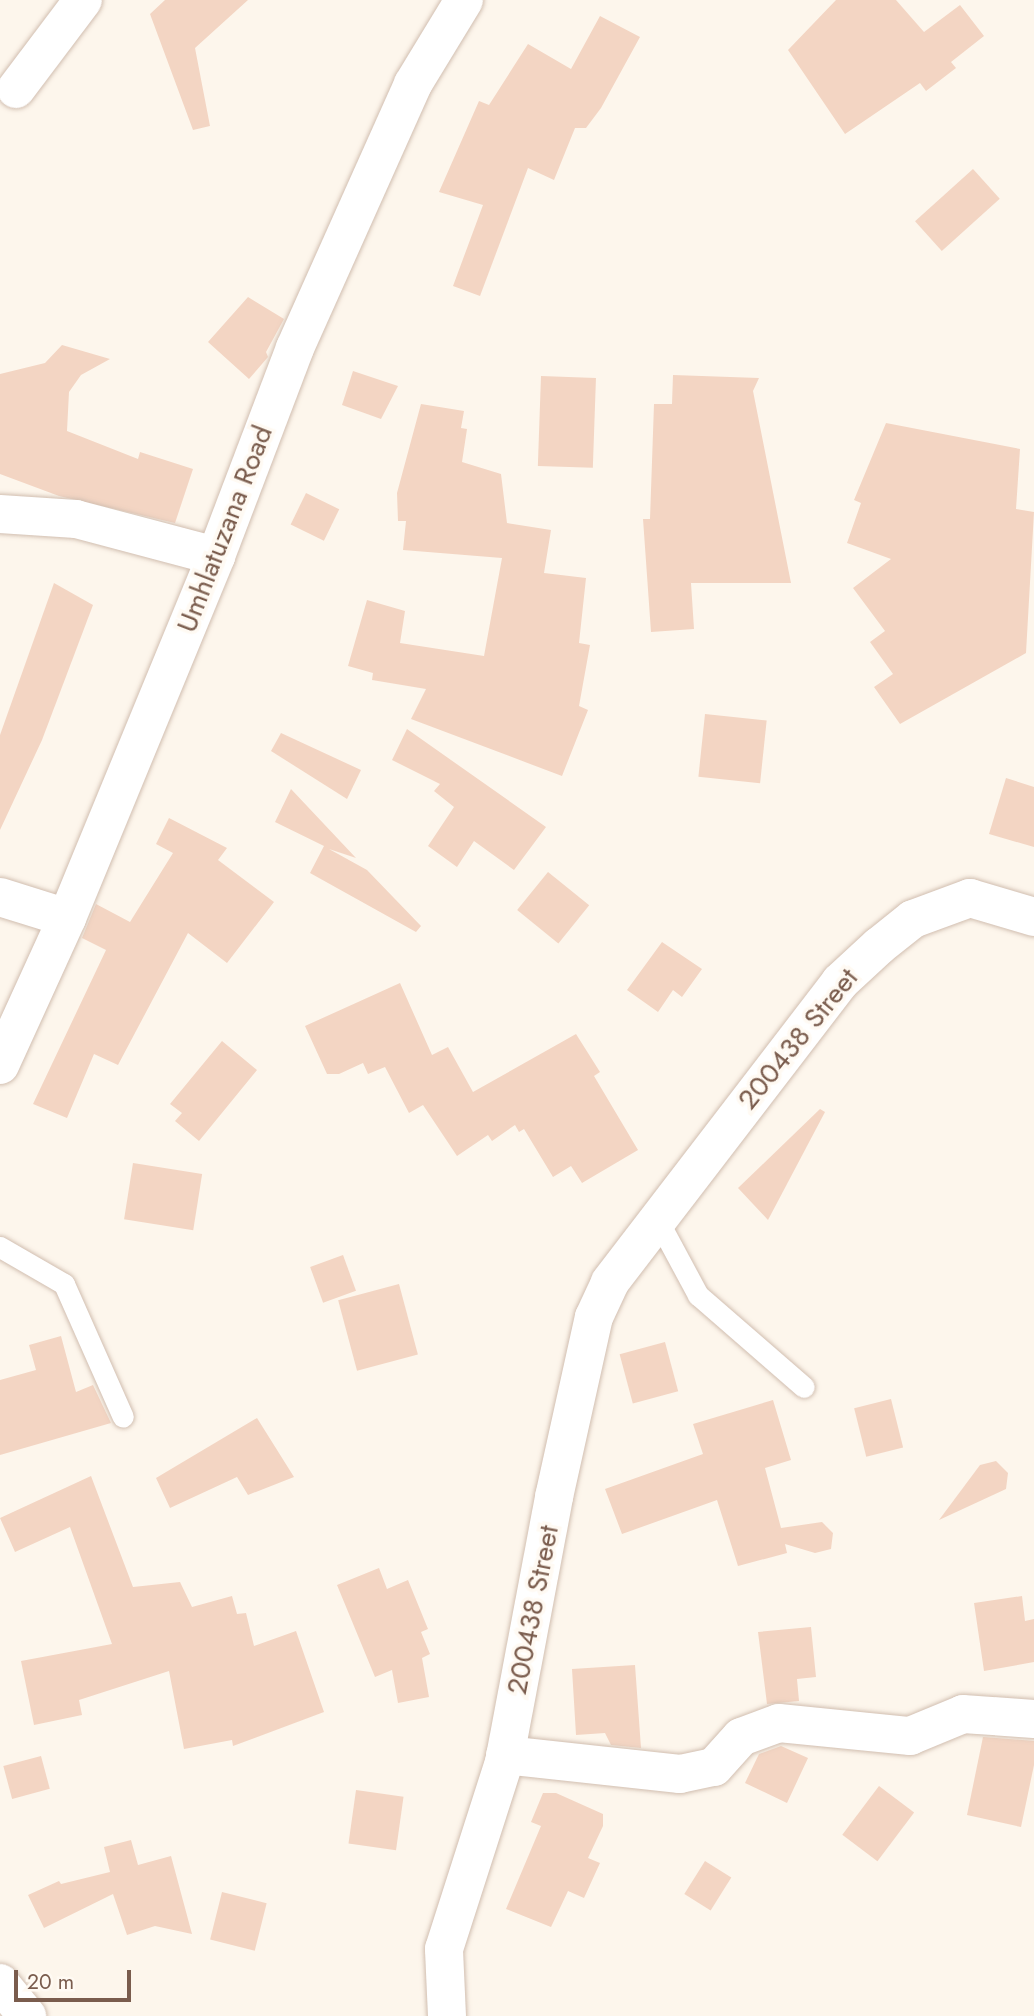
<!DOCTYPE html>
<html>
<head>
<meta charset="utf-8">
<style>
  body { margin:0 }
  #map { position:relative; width:1034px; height:2016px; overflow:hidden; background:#fdf6ec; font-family:Jost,sans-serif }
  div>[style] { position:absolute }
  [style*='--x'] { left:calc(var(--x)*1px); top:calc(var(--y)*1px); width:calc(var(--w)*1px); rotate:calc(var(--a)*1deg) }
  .building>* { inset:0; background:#f3d5c3; transform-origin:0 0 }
  .roads { filter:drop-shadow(0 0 2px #d1beb0) drop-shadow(0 0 2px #d1beb0) }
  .service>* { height:21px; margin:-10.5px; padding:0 10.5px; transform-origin:10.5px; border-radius:10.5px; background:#fff }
  .minor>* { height:38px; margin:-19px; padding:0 19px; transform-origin:19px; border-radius:19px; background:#fff }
  .tertiary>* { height:38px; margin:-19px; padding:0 19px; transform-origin:19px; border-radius:19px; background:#fff }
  span { translate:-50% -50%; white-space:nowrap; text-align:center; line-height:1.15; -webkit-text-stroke:7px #fffaf3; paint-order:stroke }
  .street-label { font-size:28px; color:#7a5c4d }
  .scale { position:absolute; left:14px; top:1970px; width:117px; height:32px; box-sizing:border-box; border:4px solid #7a5c4d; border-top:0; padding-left:9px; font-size:21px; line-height:24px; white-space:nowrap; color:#7a5c4d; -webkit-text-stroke:5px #fffaf3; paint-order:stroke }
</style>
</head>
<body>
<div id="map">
  <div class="building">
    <i style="clip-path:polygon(165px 0,248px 0,195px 48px,210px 126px,193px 130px,150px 14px)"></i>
    <i style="clip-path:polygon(836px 0,896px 0,924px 32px,960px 5px,984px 36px,951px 62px,956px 68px,926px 91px,920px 83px,845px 134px,788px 50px)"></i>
    <i style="clip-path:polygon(600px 16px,640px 37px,601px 108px,586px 128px,575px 128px,554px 180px,528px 168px,480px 296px,453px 286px,483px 205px,439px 192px,479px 101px,489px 105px,528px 44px,571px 69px)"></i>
    <i style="left:973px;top:169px;width:40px;height:78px;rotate:48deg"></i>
    <i style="clip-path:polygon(248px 297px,284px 319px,266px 352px,268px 357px,249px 379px,208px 342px)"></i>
    <i style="clip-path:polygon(62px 345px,110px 359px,81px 375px,69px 392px,67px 431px,138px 459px,140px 452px,193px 469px,175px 523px,59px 496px,0 474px,0 374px,45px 363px)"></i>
    <i style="clip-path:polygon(353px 371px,398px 386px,381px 419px,342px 405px)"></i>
    <i style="clip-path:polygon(673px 375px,759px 378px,753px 391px,791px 583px,691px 583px,694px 629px,651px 632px,643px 519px,650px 519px,654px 404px,672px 404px)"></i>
    <i style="left:541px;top:376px;width:55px;height:90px;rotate:2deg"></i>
    <i style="clip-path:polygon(421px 404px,464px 411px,461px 428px,467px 429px,462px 462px,501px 474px,507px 523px,551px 530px,544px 573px,586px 578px,579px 643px,590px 645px,579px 706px,588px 710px,562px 776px,411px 719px,426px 689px,372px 680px,373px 673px,348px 666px,367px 600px,405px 611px,400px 643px,484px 656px,502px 558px,403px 550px,406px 521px,398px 521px,397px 493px)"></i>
    <i style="clip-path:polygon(886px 423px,1020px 449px,1016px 509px,1034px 512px,1026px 653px,900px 724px,874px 687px,893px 674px,870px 642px,885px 631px,853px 588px,891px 559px,847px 543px,861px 503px,854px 500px)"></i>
    <i style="left:306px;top:493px;width:37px;height:35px;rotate:26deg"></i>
    <i style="clip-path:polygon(54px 583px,93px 605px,42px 740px,0 830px,0 735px)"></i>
    <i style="left:705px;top:714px;width:62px;height:63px;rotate:6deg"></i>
    <i style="clip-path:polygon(407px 729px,546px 827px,514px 870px,474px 841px,457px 867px,428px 846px,454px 807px,434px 791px,440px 784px,392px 760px)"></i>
    <i style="clip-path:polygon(281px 733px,361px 770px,347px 799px,271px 751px)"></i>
    <i style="clip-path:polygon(1006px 778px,1034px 787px,1034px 847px,989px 834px)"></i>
    <i style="clip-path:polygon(291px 789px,356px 858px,329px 849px,367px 870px,421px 926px,416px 932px,310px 873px,324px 846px,275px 822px)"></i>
    <i style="clip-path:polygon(169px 818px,227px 848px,218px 860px,274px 902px,227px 963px,188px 933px,118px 1065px,94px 1054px,67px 1118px,33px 1104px,106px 950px,82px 938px,96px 904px,130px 922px,173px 853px,156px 844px)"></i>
    <i style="left:548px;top:872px;width:53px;height:49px;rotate:39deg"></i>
    <i style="clip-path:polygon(662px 942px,702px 969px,682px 997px,673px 990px,658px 1012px,627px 990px)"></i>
    <i style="clip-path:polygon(400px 983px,432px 1055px,448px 1047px,473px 1092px,576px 1034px,600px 1072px,594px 1076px,638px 1150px,582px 1183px,571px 1166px,553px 1177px,524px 1129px,519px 1132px,515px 1125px,492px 1141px,488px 1135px,457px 1156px,423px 1105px,409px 1113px,385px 1067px,368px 1074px,363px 1063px,339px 1074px,327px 1074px,305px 1026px)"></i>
    <i style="clip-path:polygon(222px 1041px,257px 1070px,199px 1141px,175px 1121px,182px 1113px,170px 1104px)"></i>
    <i style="clip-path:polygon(820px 1109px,825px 1112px,768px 1220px,738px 1188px)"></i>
    <i style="left:133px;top:1163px;width:70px;height:57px;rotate:9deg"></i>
    <i style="left:343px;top:1255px;width:38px;height:35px;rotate:70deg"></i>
    <i style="left:399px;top:1284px;width:73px;height:63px;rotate:75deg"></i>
    <i style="clip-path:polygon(61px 1336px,76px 1392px,93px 1385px,111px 1423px,0 1455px,0 1380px,36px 1370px,29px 1345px)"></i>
    <i style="left:665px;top:1342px;width:51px;height:47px;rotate:75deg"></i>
    <i style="left:891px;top:1399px;width:50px;height:38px;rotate:76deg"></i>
    <i style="clip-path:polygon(773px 1400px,791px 1460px,765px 1468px,781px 1528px,822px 1522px,833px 1533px,831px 1549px,815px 1553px,785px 1544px,787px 1553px,738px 1566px,717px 1500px,622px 1534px,605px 1489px,703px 1454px,693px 1424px)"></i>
    <i style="clip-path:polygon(257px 1418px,294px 1477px,248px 1495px,237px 1477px,170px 1508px,156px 1478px)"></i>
    <i style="clip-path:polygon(996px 1461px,1008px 1473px,1006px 1489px,939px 1520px,980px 1465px)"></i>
    <i style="clip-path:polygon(91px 1476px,133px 1587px,180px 1582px,192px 1607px,232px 1596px,237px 1614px,246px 1613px,254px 1646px,296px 1631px,324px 1712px,233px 1746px,232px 1740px,184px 1749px,169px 1671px,79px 1700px,82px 1715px,34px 1725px,21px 1661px,112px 1644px,70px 1527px,15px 1552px,0 1518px)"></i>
    <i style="clip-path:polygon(379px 1568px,387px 1589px,408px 1580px,428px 1629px,421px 1632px,430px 1654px,422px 1658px,429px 1697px,398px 1703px,392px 1670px,375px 1677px,337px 1585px)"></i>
    <i style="clip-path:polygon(1022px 1596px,1025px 1621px,1034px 1619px,1034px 1662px,984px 1671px,974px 1603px)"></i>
    <i style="clip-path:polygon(811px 1627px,816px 1677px,797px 1679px,799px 1701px,767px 1704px,758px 1632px)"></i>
    <i style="clip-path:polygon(635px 1665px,641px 1748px,611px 1745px,605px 1733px,576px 1735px,572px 1669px)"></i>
    <i style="clip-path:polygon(983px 1737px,1034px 1741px,1034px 1765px,1021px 1827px,967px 1815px)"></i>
    <i style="clip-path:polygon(781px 1746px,808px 1758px,787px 1803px,745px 1783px,759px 1754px)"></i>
    <i style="left:41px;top:1756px;width:34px;height:39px;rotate:75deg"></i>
    <i style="left:879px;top:1786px;width:44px;height:61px;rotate:37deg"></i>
    <i style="left:356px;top:1790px;width:48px;height:54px;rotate:8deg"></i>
    <i style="clip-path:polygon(543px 1793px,556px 1793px,603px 1814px,603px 1826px,588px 1858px,600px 1863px,584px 1898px,568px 1891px,551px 1927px,506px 1909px,541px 1826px,531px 1822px)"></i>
    <i style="clip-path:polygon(131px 1840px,138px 1865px,171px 1856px,192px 1934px,155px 1926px,127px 1935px,113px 1894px,44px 1928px,28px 1895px,59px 1881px,61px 1884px,110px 1872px,104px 1847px)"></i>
    <i style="left:705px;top:1861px;width:31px;height:39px;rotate:32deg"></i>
    <i style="left:222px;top:1892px;width:46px;height:49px;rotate:14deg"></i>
  </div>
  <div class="roads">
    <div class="service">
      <i style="--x:656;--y:1217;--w:89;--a:61.7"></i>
      <i style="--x:698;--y:1295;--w:140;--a:41"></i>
      <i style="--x:0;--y:1247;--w:74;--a:30"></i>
      <i style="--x:64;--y:1284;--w:145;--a:66.1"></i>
    </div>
    <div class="minor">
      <i style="--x:16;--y:89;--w:111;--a:-53"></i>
      <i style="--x:0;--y:514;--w:76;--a:3.8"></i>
      <i style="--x:76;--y:519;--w:145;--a:14.8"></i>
      <i style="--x:0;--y:897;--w:70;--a:17.4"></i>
      <i style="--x:505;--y:1755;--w:176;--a:6.2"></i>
      <i style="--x:680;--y:1774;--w:35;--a:-12"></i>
      <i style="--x:714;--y:1767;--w:40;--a:-48"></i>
      <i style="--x:741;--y:1737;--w:40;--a:-20.2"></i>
      <i style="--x:779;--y:1723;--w:132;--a:5.7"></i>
      <i style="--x:910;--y:1736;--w:57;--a:-22.5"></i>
      <i style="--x:963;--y:1714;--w:71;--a:4"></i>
      <i style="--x:447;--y:2016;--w:67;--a:-92.6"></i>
      <i style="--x:444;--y:1949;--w:196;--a:-72.2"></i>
      <i style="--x:504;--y:1762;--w:270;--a:-79.3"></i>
      <i style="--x:554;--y:1497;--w:184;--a:-77.5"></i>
      <i style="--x:594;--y:1317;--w:38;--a:-65"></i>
      <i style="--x:610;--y:1282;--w:378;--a:-52.5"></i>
      <i style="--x:840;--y:982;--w:53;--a:-42.7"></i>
      <i style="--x:879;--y:946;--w:43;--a:-38.5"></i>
      <i style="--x:913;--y:919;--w:61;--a:-20.2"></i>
      <i style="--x:970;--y:898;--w:67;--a:16.5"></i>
    </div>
    <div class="tertiary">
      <i style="--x:0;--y:1065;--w:162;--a:-65.5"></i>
      <i style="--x:67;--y:918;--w:391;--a:-67.6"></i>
      <i style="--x:216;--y:556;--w:222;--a:-69.2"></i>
      <i style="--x:295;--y:348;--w:289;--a:-65.9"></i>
      <i style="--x:413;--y:84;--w:98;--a:-58.7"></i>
      <i style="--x:0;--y:1983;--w:43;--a:50.7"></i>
    </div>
  </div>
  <div class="street-label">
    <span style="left:225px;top:529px;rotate:-69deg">Umhlatuzana Road</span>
    <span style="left:798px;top:1039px;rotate:-51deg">200438 Street</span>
    <span style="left:533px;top:1610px;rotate:-79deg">200438 Street</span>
  </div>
  <div class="scale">20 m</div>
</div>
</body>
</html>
